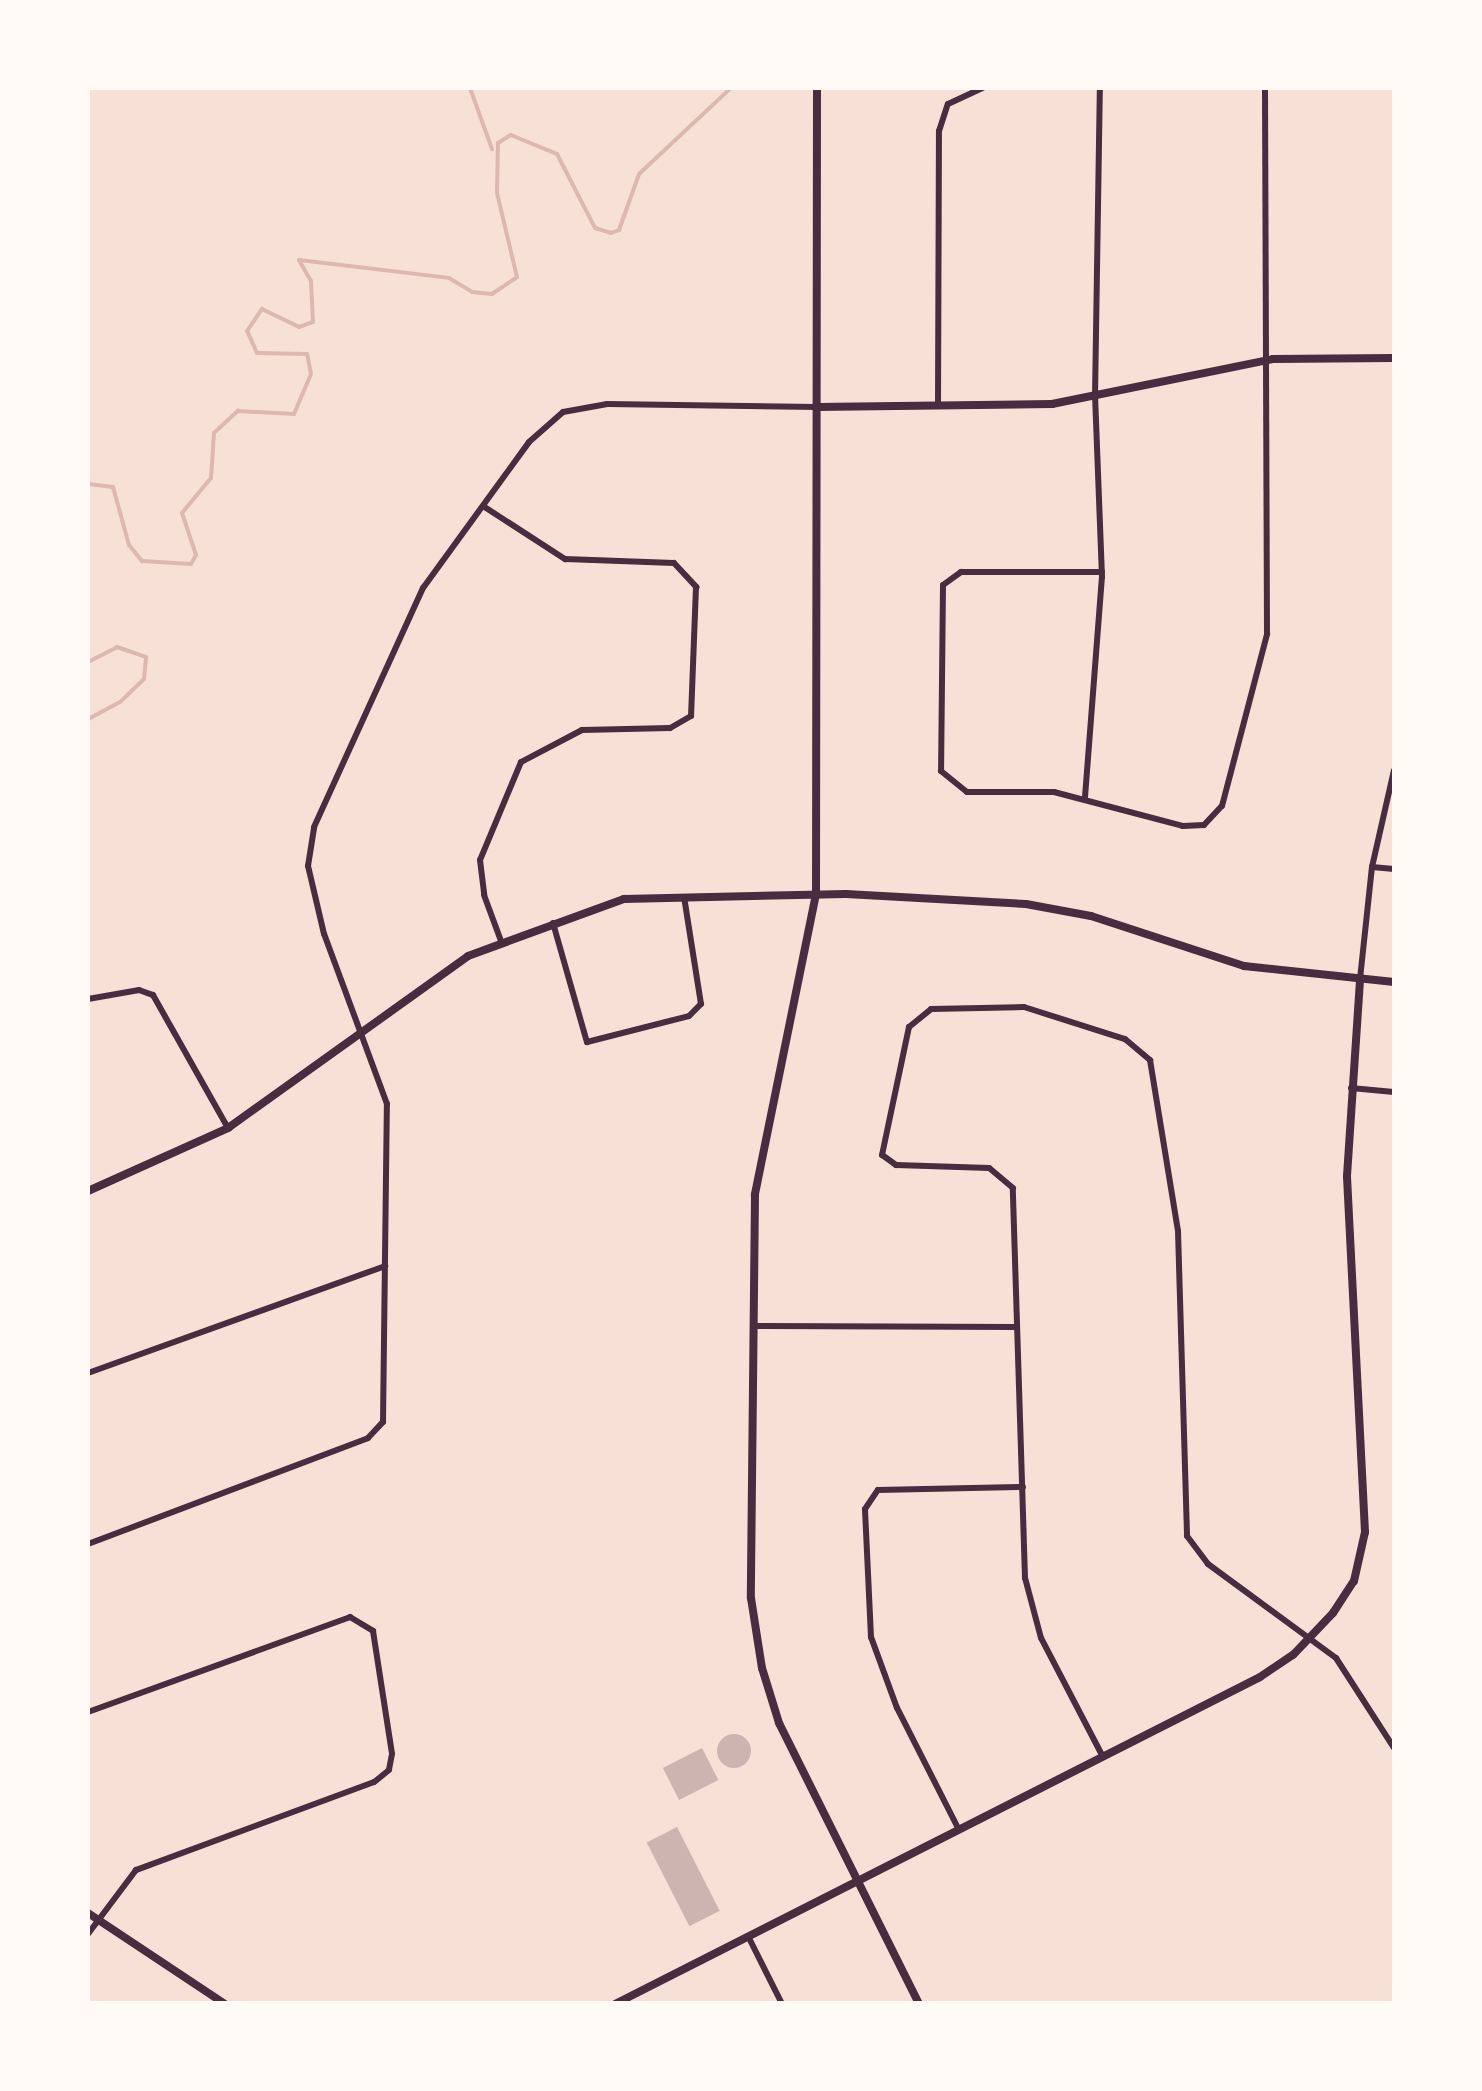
<!DOCTYPE html>
<html>
<head>
<meta charset="utf-8">
<style>
  body { margin:0 }
  #map { position:relative; width:1482px; height:2091px; overflow:hidden; background:#f7e1d7; font-family:"Sofia Sans Condensed",sans-serif }
  div>[style] { position:absolute }
  [style*='--x'] { left:calc(var(--x)*1px); top:calc(var(--y)*1px); width:calc(var(--w)*1px); rotate:calc(var(--a)*1deg) }
  .stream>* { height:4px; margin:-2px; padding:0 2px; transform-origin:2px; border-radius:2px; background:#dcb8b0 }
  .building>* { inset:0; background:#ccb4b1; transform-origin:0 0 }
  .round { border-radius:50% }
  .minor>* { height:6px; margin:-3px; padding:0 3px; transform-origin:3px; border-radius:3px; background:#4a2c40 }
  .tertiary>* { height:8px; margin:-4px; padding:0 4px; transform-origin:4px; border-radius:4px; background:#4a2c40 }
  span { translate:-50% -50%; white-space:nowrap; text-align:center; line-height:1.15; -webkit-text-stroke:10px #fffaf5; paint-order:stroke }
  .frame { position:absolute; inset:0; border:90px solid #fffaf5; pointer-events:none }
</style>
</head>
<body>
<div id="map">
  <div class="stream">
    <i style="--x:470;--y:88;--w:65;--a:70.2"></i>
    <i style="--x:88;--y:484;--w:25;--a:7"></i>
    <i style="--x:113;--y:487;--w:60;--a:74.6"></i>
    <i style="--x:129;--y:545;--w:21;--a:51"></i>
    <i style="--x:142;--y:561;--w:49;--a:3.5"></i>
    <i style="--x:191;--y:564;--w:10;--a:-61"></i>
    <i style="--x:196;--y:555;--w:44;--a:-108.4"></i>
    <i style="--x:182;--y:513;--w:45;--a:-50.4"></i>
    <i style="--x:211;--y:478;--w:45;--a:-86.2"></i>
    <i style="--x:214;--y:433;--w:33;--a:-43"></i>
    <i style="--x:238;--y:411;--w:56;--a:3.1"></i>
    <i style="--x:294;--y:414;--w:43;--a:-67"></i>
    <i style="--x:311;--y:374;--w:20;--a:-101"></i>
    <i style="--x:307;--y:354;--w:50;--a:-178.9"></i>
    <i style="--x:257;--y:353;--w:24;--a:-114"></i>
    <i style="--x:247;--y:331;--w:27;--a:-56"></i>
    <i style="--x:262;--y:309;--w:41;--a:25.9"></i>
    <i style="--x:299;--y:327;--w:15;--a:-20"></i>
    <i style="--x:313;--y:322;--w:41;--a:-92.8"></i>
    <i style="--x:311;--y:281;--w:24;--a:-120"></i>
    <i style="--x:299;--y:260;--w:151;--a:6.8"></i>
    <i style="--x:449;--y:278;--w:27;--a:31"></i>
    <i style="--x:472;--y:292;--w:20;--a:6"></i>
    <i style="--x:492;--y:294;--w:30;--a:-34"></i>
    <i style="--x:517;--y:277;--w:86;--a:-103.4"></i>
    <i style="--x:497;--y:193;--w:50;--a:-88.9"></i>
    <i style="--x:498;--y:143;--w:15;--a:-32"></i>
    <i style="--x:511;--y:135;--w:50;--a:22.4"></i>
    <i style="--x:557;--y:154;--w:83;--a:62.8"></i>
    <i style="--x:595;--y:228;--w:17;--a:17"></i>
    <i style="--x:611;--y:233;--w:9;--a:-21"></i>
    <i style="--x:619;--y:230;--w:59;--a:-70.3"></i>
    <i style="--x:639;--y:174;--w:126;--a:-43.1"></i>
    <i style="--x:88;--y:662;--w:33;--a:-27"></i>
    <i style="--x:117;--y:647;--w:31;--a:19"></i>
    <i style="--x:146;--y:657;--w:22;--a:95"></i>
    <i style="--x:144;--y:679;--w:33;--a:136"></i>
    <i style="--x:120;--y:702;--w:36;--a:152"></i>
  </div>
  <div class="building">
    <i class="round" style="left:717px;top:1734px;width:34px;height:34px"></i>
    <i style="left:702px;top:1748px;width:36px;height:44px;rotate:63deg"></i>
    <i style="left:677px;top:1827px;width:94px;height:34px;rotate:63deg"></i>
  </div>
  <div class="minor">
    <i style="--x:938;--y:406;--w:275;--a:-89.8"></i>
    <i style="--x:939;--y:131;--w:28;--a:-72"></i>
    <i style="--x:948;--y:104;--w:38;--a:-25"></i>
    <i style="--x:483;--y:506;--w:98;--a:32.9"></i>
    <i style="--x:565;--y:559;--w:109;--a:2.1"></i>
    <i style="--x:674;--y:563;--w:33;--a:47"></i>
    <i style="--x:696;--y:587;--w:129;--a:92.2"></i>
    <i style="--x:691;--y:716;--w:24;--a:150"></i>
    <i style="--x:670;--y:728;--w:88;--a:178.7"></i>
    <i style="--x:582;--y:730;--w:69;--a:152.3"></i>
    <i style="--x:521;--y:762;--w:106;--a:112.7"></i>
    <i style="--x:480;--y:860;--w:35;--a:83"></i>
    <i style="--x:484;--y:895;--w:49;--a:69.7"></i>
    <i style="--x:1102;--y:572;--w:141;--a:180"></i>
    <i style="--x:961;--y:572;--w:22;--a:144"></i>
    <i style="--x:943;--y:585;--w:186;--a:90.6"></i>
    <i style="--x:941;--y:771;--w:33;--a:39"></i>
    <i style="--x:967;--y:792;--w:87;--a:0"></i>
    <i style="--x:1054;--y:792;--w:133;--a:14.8"></i>
    <i style="--x:1183;--y:826;--w:21;--a:-3"></i>
    <i style="--x:1204;--y:825;--w:26;--a:-47"></i>
    <i style="--x:1222;--y:806;--w:178;--a:-75.3"></i>
    <i style="--x:1267;--y:634;--w:546;--a:-90.21"></i>
    <i style="--x:1085;--y:797;--w:221;--a:-85.6"></i>
    <i style="--x:1102;--y:577;--w:180;--a:-92.2"></i>
    <i style="--x:1095;--y:397;--w:309;--a:-89.1"></i>
    <i style="--x:1372;--y:867;--w:22;--a:5"></i>
    <i style="--x:553;--y:923;--w:124;--a:74.1"></i>
    <i style="--x:587;--y:1042;--w:105;--a:-14.3"></i>
    <i style="--x:689;--y:1016;--w:17;--a:-45"></i>
    <i style="--x:701;--y:1004;--w:108;--a:-99"></i>
    <i style="--x:1360;--y:979;--w:113;--a:-83.9"></i>
    <i style="--x:1372;--y:867;--w:99;--a:-77.2"></i>
    <i style="--x:88;--y:999;--w:52;--a:-10"></i>
    <i style="--x:139;--y:990;--w:15;--a:20"></i>
    <i style="--x:153;--y:995;--w:153;--a:60.6"></i>
    <i style="--x:1351;--y:1088;--w:43;--a:5.3"></i>
    <i style="--x:753;--y:1326;--w:264;--a:0.2"></i>
    <i style="--x:88;--y:1373;--w:316;--a:-19.8"></i>
    <i style="--x:88;--y:1544;--w:299;--a:-20.7"></i>
    <i style="--x:368;--y:1438;--w:22;--a:-47"></i>
    <i style="--x:383;--y:1422;--w:318;--a:-89.3"></i>
    <i style="--x:387;--y:1104;--w:181;--a:-110.3"></i>
    <i style="--x:324;--y:934;--w:70;--a:-103.2"></i>
    <i style="--x:308;--y:866;--w:39;--a:-81"></i>
    <i style="--x:314;--y:827;--w:263;--a:-65.5"></i>
    <i style="--x:423;--y:588;--w:180;--a:-54"></i>
    <i style="--x:529;--y:442;--w:45;--a:-41.4"></i>
    <i style="--x:563;--y:412;--w:45;--a:-10.3"></i>
    <i style="--x:607;--y:404;--w:209;--a:0.8"></i>
    <i style="--x:88;--y:1712;--w:279;--a:-19.9"></i>
    <i style="--x:350;--y:1617;--w:27;--a:31"></i>
    <i style="--x:373;--y:1631;--w:124;--a:81.2"></i>
    <i style="--x:392;--y:1754;--w:16;--a:101"></i>
    <i style="--x:389;--y:1770;--w:19;--a:141"></i>
    <i style="--x:374;--y:1782;--w:254;--a:159.7"></i>
    <i style="--x:136;--y:1870;--w:80;--a:126.9"></i>
    <i style="--x:1103;--y:1757;--w:134;--a:-117.5"></i>
    <i style="--x:1041;--y:1638;--w:62;--a:-104.9"></i>
    <i style="--x:1025;--y:1578;--w:390;--a:-91.8"></i>
    <i style="--x:1013;--y:1188;--w:31;--a:-140"></i>
    <i style="--x:989;--y:1168;--w:93;--a:-178.2"></i>
    <i style="--x:896;--y:1165;--w:17;--a:-144"></i>
    <i style="--x:882;--y:1155;--w:131;--a:-78.1"></i>
    <i style="--x:909;--y:1027;--w:28;--a:-39"></i>
    <i style="--x:931;--y:1009;--w:93;--a:-1.2"></i>
    <i style="--x:1024;--y:1007;--w:106;--a:17.6"></i>
    <i style="--x:1125;--y:1039;--w:33;--a:40"></i>
    <i style="--x:1150;--y:1060;--w:173;--a:80.7"></i>
    <i style="--x:1178;--y:1231;--w:305;--a:88.3"></i>
    <i style="--x:1187;--y:1536;--w:35;--a:53"></i>
    <i style="--x:1208;--y:1564;--w:159;--a:36.3"></i>
    <i style="--x:1336;--y:1658;--w:107;--a:57.2"></i>
    <i style="--x:958;--y:1828;--w:135;--a:-116.9"></i>
    <i style="--x:897;--y:1708;--w:76;--a:-110.1"></i>
    <i style="--x:871;--y:1637;--w:128;--a:-92.7"></i>
    <i style="--x:865;--y:1509;--w:23;--a:-56"></i>
    <i style="--x:878;--y:1490;--w:145;--a:-1.2"></i>
    <i style="--x:748;--y:1936;--w:76;--a:63.4"></i>
  </div>
  <div class="tertiary">
    <i style="--x:817;--y:88;--w:806;--a:90.07"></i>
    <i style="--x:816;--y:894;--w:307;--a:101.5"></i>
    <i style="--x:755;--y:1195;--w:403;--a:90.6"></i>
    <i style="--x:751;--y:1598;--w:71;--a:81.1"></i>
    <i style="--x:762;--y:1668;--w:58;--a:72.8"></i>
    <i style="--x:779;--y:1723;--w:314;--a:63.5"></i>
    <i style="--x:816;--y:407;--w:236;--a:-0.7"></i>
    <i style="--x:1052;--y:404;--w:226;--a:-11.5"></i>
    <i style="--x:1273;--y:359;--w:121;--a:-0.5"></i>
    <i style="--x:88;--y:1191;--w:154;--a:-24.2"></i>
    <i style="--x:228;--y:1128;--w:295;--a:-35.6"></i>
    <i style="--x:468;--y:956;--w:166;--a:-20.1"></i>
    <i style="--x:624;--y:899;--w:222;--a:-1.3"></i>
    <i style="--x:846;--y:894;--w:180;--a:3.2"></i>
    <i style="--x:1026;--y:904;--w:66;--a:10.5"></i>
    <i style="--x:1091;--y:916;--w:161;--a:18.1"></i>
    <i style="--x:1244;--y:966;--w:151;--a:6.1"></i>
    <i style="--x:88;--y:1913;--w:164;--a:33.6"></i>
    <i style="--x:615;--y:2004;--w:723;--a:-26.88"></i>
    <i style="--x:1260;--y:1677;--w:40;--a:-34"></i>
    <i style="--x:1293;--y:1655;--w:58;--a:-46.4"></i>
    <i style="--x:1333;--y:1613;--w:38;--a:-57"></i>
    <i style="--x:1354;--y:1581;--w:50;--a:-77.3"></i>
    <i style="--x:1365;--y:1532;--w:356;--a:-92.9"></i>
    <i style="--x:1347;--y:1176;--w:197;--a:-86.2"></i>
  </div>
  <div class="frame"></div>
</div>
</body>
</html>
